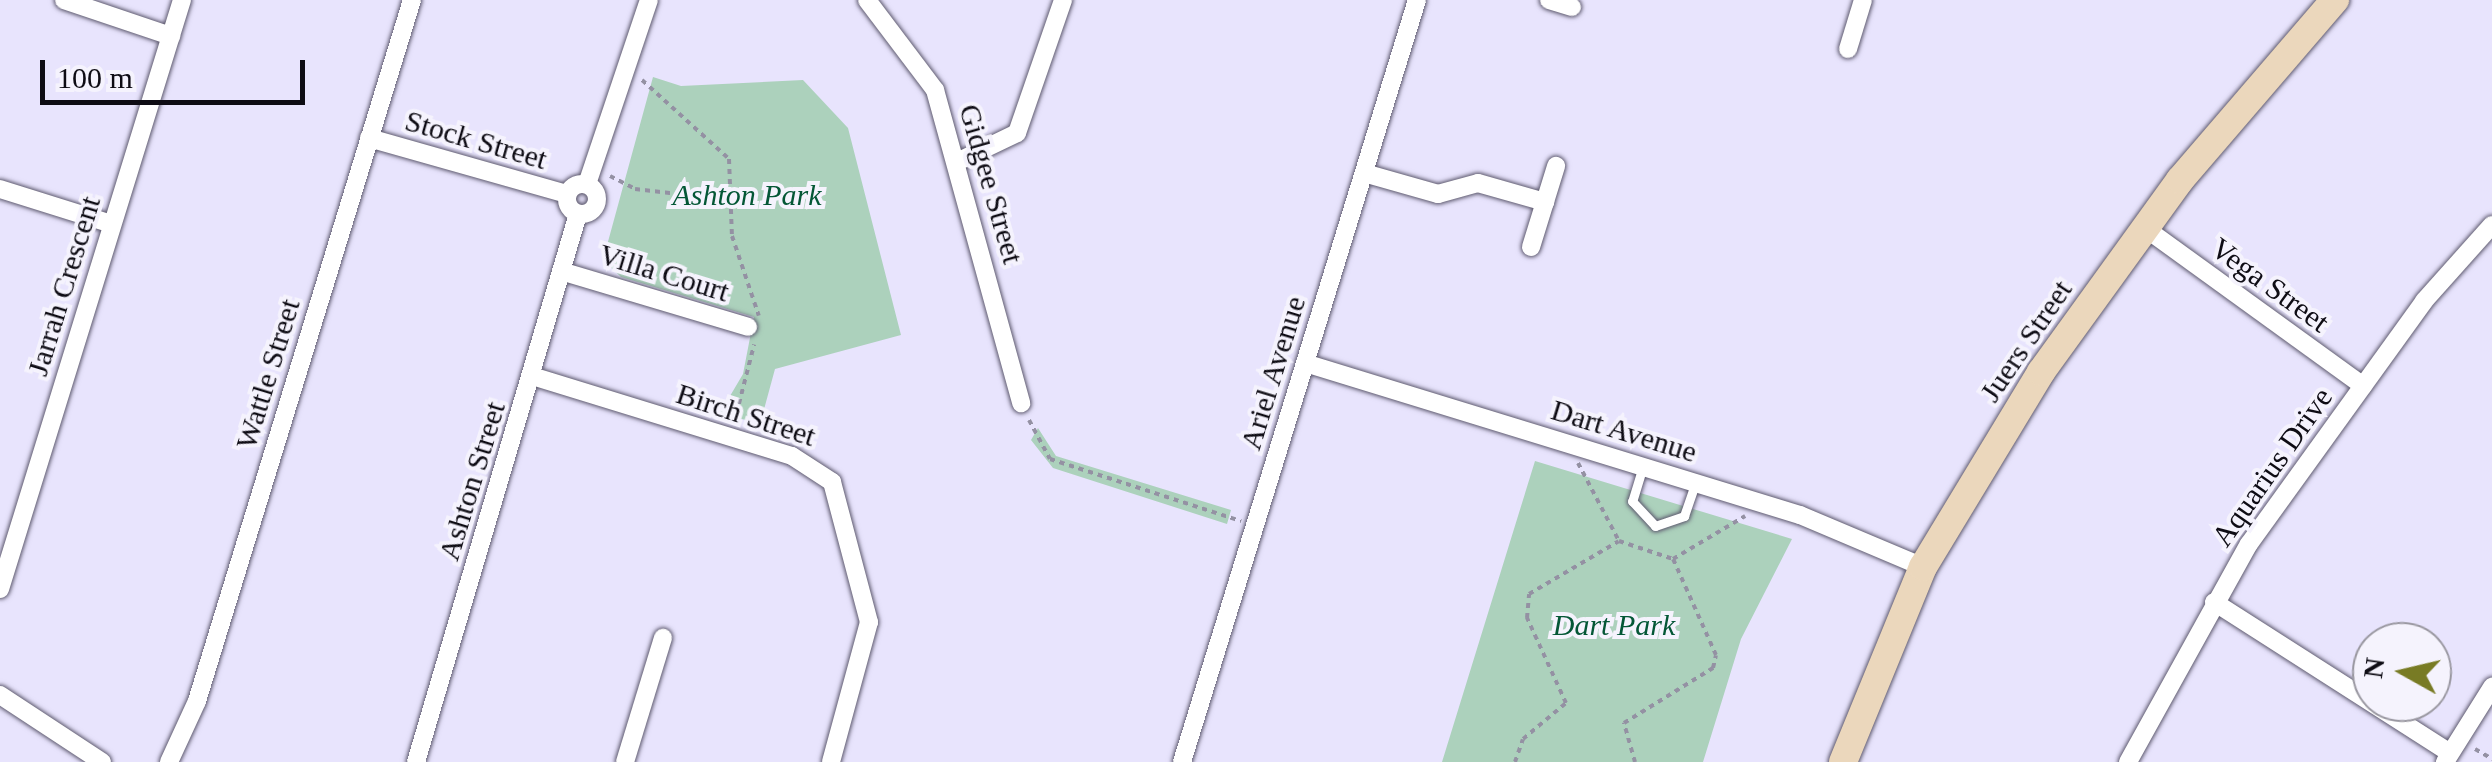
<!DOCTYPE html>
<html>
<head>
<meta charset="utf-8">
<style>
  body { margin:0 }
  #map { position:relative; width:2492px; height:762px; overflow:hidden; background:#e8e4fd; font-family:Georgia,serif }
  div>[style] { position:absolute }
  [style*='--x'] { left:calc(var(--x)*1px); top:calc(var(--y)*1px); width:calc(var(--w)*1px); rotate:calc(var(--a)*1deg) }
  .green>* { inset:0; background:#acd1bc }
  .path>* { height:4px; margin-top:-2px; transform-origin:0; background:repeating-linear-gradient(90deg,#9491a3 0 5px,transparent 0 10px) }
  .roads { filter:drop-shadow(0 0 2px #5e5a6f) drop-shadow(0 0 2px #5e5a6f) }
  .lane>* { height:9px; margin:-4.5px; padding:0 4.5px; transform-origin:4.5px; border-radius:4.5px; background:#fff }
  .street>* { height:18px; margin:-9px; padding:0 9px; transform-origin:9px; border-radius:9px; background:#fff }
  .street>.ring { margin:-9px; padding:0; box-sizing:content-box; background:none; border:18px solid #fff; border-radius:50% }
  .secondary>* { height:28px; margin:-14px; padding:0 14px; transform-origin:14px; border-radius:14px; background:#ebd7bc }
  span { translate:-50% -50%; white-space:nowrap; text-align:center; line-height:1.15; -webkit-text-stroke:8px #f5f3fd; paint-order:stroke }
  .street-label { font-size:30px; color:#0e0c14 }
  .park-label { font-size:30px; color:#045736; font-style:italic }
  .north { position:absolute; left:2352px; top:622px; width:100px; height:100px; box-sizing:border-box; background:#f5f3fd; border:2px solid #9997a0; border-radius:50%; rotate:278deg; font-size:28px; font-weight:700; line-height:40px; text-align:center; color:#0e0c14 }
  .north::after { content:''; display:block; margin:auto; width:35px; height:45px; background:#787b24; clip-path:polygon(50% 0,100% 100%,50% 72%,0 100%) }
  .scale { position:absolute; left:40px; top:60px; width:265px; height:45px; box-sizing:border-box; border:5px solid #0e0c14; border-top:0; padding-left:12px; font-size:30px; line-height:35px; white-space:nowrap; color:#0e0c14; -webkit-text-stroke:8px #f5f3fd; paint-order:stroke }
</style>
</head>
<body>
<div id="map">
  <div class="green">
    <i style="clip-path:polygon(653px 77px,681px 86px,803px 80px,848px 128px,901px 335px,775px 369px,760px 424px,720px 413px,743px 374px,754px 317px,621px 277px,603px 260px)"></i>
    <i style="clip-path:polygon(1038px 428px,1056px 456px,1231px 510px,1227px 524px,1053px 468px,1031px 440px)"></i>
    <i style="clip-path:polygon(1535px 461px,1792px 539px,1741px 639px,1703px 762px,1442px 762px)"></i>
  </div>
  <div class="path">
    <i style="--x:642;--y:80;--w:118;--a:42.2"></i>
    <i style="--x:729;--y:159;--w:77;--a:87.8"></i>
    <i style="--x:732;--y:236;--w:84;--a:71.4"></i>
    <i style="--x:610;--y:176;--w:28;--a:27"></i>
    <i style="--x:635;--y:189;--w:96;--a:6.6"></i>
    <i style="--x:1029;--y:420;--w:44;--a:61.7"></i>
    <i style="--x:1050;--y:459;--w:201;--a:18"></i>
    <i style="--x:734;--y:423;--w:81;--a:-75.6"></i>
    <i style="--x:1578;--y:463;--w:88;--a:62.3"></i>
    <i style="--x:1673;--y:559;--w:84;--a:-30.8"></i>
    <i style="--x:2475;--y:749;--w:20;--a:30"></i>
    <i style="--x:1515;--y:762;--w:24;--a:-71"></i>
    <i style="--x:1523;--y:739;--w:56;--a:-39.9"></i>
    <i style="--x:1566;--y:703;--w:94;--a:-114.6"></i>
    <i style="--x:1527;--y:618;--w:24;--a:-85"></i>
    <i style="--x:1529;--y:594;--w:104;--a:-30.5"></i>
    <i style="--x:1619;--y:541;--w:57;--a:18.4"></i>
    <i style="--x:1635;--y:762;--w:41;--a:-105.8"></i>
    <i style="--x:1624;--y:723;--w:105;--a:-31.7"></i>
    <i style="--x:1713;--y:668;--w:13;--a:-77"></i>
    <i style="--x:1716;--y:655;--w:105;--a:-114.1"></i>
  </div>
  <div class="roads">
    <div class="lane">
      <i style="--x:1643;--y:466;--w:37;--a:107"></i>
      <i style="--x:1632;--y:501;--w:34;--a:47"></i>
      <i style="--x:1655;--y:526;--w:31;--a:-19"></i>
      <i style="--x:1684;--y:516;--w:34;--a:-71"></i>
    </div>
    <div class="street">
      <i style="--x:64;--y:0;--w:113;--a:18.6"></i>
      <i style="--x:867;--y:0;--w:113;--a:52.9"></i>
      <i style="--x:935;--y:90;--w:325;--a:74.6"></i>
      <i style="--x:1549;--y:0;--w:24;--a:17"></i>
      <i style="--x:1848;--y:49;--w:51;--a:-73"></i>
      <i style="--x:369;--y:138;--w:206;--a:15.8"></i>
      <i style="--x:961;--y:160;--w:62;--a:-25.7"></i>
      <i style="--x:1017;--y:133;--w:141;--a:-70.9"></i>
      <i style="--x:1364;--y:173;--w:77;--a:15.8"></i>
      <i style="--x:1438;--y:194;--w:41;--a:-15.4"></i>
      <i style="--x:1478;--y:183;--w:70;--a:15.8"></i>
      <i class="ring" style="left:567px;top:184px;width:12px;height:12px"></i>
      <i style="--x:587;--y:184;--w:194;--a:-71.4"></i>
      <i style="--x:0;--y:189;--w:117;--a:17.4"></i>
      <i style="--x:2145;--y:228;--w:269;--a:35.9"></i>
      <i style="--x:1531;--y:247;--w:85;--a:-72.8"></i>
      <i style="--x:564;--y:272;--w:192;--a:16.6"></i>
      <i style="--x:1305;--y:363;--w:518;--a:17.07"></i>
      <i style="--x:1800;--y:515;--w:134;--a:22.9"></i>
      <i style="--x:532;--y:376;--w:272;--a:17.1"></i>
      <i style="--x:792;--y:456;--w:48;--a:33"></i>
      <i style="--x:832;--y:482;--w:145;--a:75.2"></i>
      <i style="--x:869;--y:622;--w:145;--a:105.2"></i>
      <i style="--x:0;--y:589;--w:616;--a:-72.83"></i>
      <i style="--x:2214;--y:602;--w:280;--a:32.6"></i>
      <i style="--x:0;--y:695;--w:122;--a:33.3"></i>
      <i style="--x:169;--y:762;--w:67;--a:-65.3"></i>
      <i style="--x:197;--y:701;--w:733;--a:-72.95"></i>
      <i style="--x:416;--y:762;--w:571;--a:-73.53"></i>
      <i style="--x:625;--y:762;--w:130;--a:-73"></i>
      <i style="--x:1182;--y:762;--w:797;--a:-72.86"></i>
      <i style="--x:2128;--y:762;--w:249;--a:-61"></i>
      <i style="--x:2249;--y:544;--w:299;--a:-54.2"></i>
      <i style="--x:2424;--y:301;--w:102;--a:-48.2"></i>
      <i style="--x:2445;--y:762;--w:89;--a:-57.9"></i>
    </div>
    <div class="secondary">
      <i style="--x:1843;--y:762;--w:211;--a:-67.7"></i>
      <i style="--x:1923;--y:567;--w:228;--a:-58.8"></i>
      <i style="--x:2041;--y:372;--w:237;--a:-54.1"></i>
      <i style="--x:2180;--y:180;--w:238;--a:-49.3"></i>
    </div>
  </div>
  <div class="street-label">
    <span style="left:476px;top:140px;rotate:16deg">Stock Street</span>
    <span style="left:991px;top:184px;rotate:74deg">Gidgee Street</span>
    <span style="left:664px;top:273px;rotate:17deg">Villa Court</span>
    <span style="left:2270px;top:285px;rotate:36deg">Vega Street</span>
    <span style="left:64px;top:286px;rotate:-73deg">Jarrah Crescent</span>
    <span style="left:2026px;top:341px;rotate:-56deg">Juers Street</span>
    <span style="left:1273px;top:373px;rotate:-73deg">Ariel Avenue</span>
    <span style="left:268px;top:374px;rotate:-73deg">Wattle Street</span>
    <span style="left:746px;top:415px;rotate:18deg">Birch Street</span>
    <span style="left:1624px;top:431px;rotate:17deg">Dart Avenue</span>
    <span style="left:2272px;top:467px;rotate:-55deg">Aquarius Drive</span>
    <span style="left:472px;top:481px;rotate:-73deg">Ashton Street</span>
  </div>
  <div class="park-label">
    <span style="left:747px;top:195px">Ashton Park</span>
    <span style="left:1614px;top:625px">Dart Park</span>
  </div>
  <div class="north">N</div>
  <div class="scale">100 m</div>
</div>
</body>
</html>
